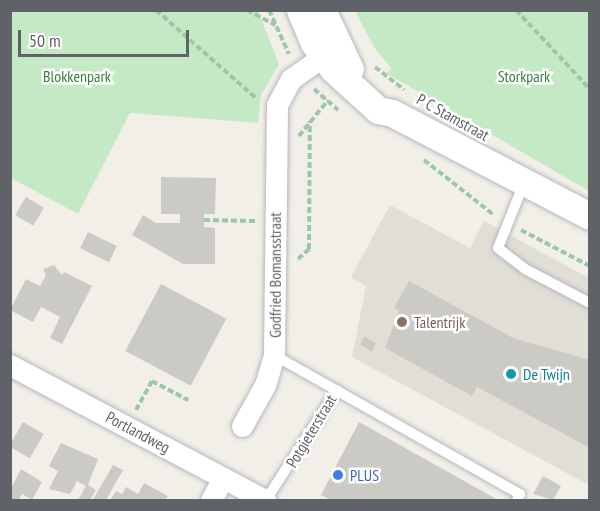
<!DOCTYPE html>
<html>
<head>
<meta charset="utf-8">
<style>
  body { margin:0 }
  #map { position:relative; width:600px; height:511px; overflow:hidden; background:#f1efe8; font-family:"PT Sans Narrow",sans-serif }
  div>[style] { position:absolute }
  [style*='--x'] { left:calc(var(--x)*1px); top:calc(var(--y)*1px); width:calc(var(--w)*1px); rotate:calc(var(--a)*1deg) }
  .education>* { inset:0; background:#e1ded6 }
  .green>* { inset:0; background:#c5e8c5 }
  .building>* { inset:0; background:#cccac5; transform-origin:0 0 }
  .path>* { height:4px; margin-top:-2px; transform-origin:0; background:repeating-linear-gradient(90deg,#9cc7a9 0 6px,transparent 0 9px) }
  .roads { filter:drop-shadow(0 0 2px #b5b8bc) drop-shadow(0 0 2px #b5b8bc) }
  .service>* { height:10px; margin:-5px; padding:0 5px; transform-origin:5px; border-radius:5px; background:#fff }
  .minor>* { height:21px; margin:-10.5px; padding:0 10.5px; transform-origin:10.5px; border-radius:10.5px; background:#fff }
  .tertiary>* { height:27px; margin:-13.5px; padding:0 13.5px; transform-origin:13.5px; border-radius:13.5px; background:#fff }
  .dots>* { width:16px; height:16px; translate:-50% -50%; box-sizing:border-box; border:3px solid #fff; border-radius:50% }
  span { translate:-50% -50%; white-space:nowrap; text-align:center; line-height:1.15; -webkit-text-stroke:5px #fff; paint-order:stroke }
  .park-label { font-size:16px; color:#348238 }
  .street-label { font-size:16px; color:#5f6368 }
  .education-label { font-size:16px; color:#785e54 }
  .left { translate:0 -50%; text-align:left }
  .culture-label { font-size:16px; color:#0d838f }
  .shop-label { font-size:16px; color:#366cbe }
  .frame { position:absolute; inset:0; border:12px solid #5f6368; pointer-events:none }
  .scale { position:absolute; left:18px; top:30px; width:171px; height:27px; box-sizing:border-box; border:3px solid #5f6368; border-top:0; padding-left:8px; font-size:18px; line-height:21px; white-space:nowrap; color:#5f6368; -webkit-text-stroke:4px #fff; paint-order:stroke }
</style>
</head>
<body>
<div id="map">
  <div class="education">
    <i style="clip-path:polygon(390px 205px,470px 248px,484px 221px,589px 278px,589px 485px,352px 357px,366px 286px,351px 277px)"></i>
  </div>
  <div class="green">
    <i style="clip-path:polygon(10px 11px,258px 11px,279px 64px,261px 95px,258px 123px,130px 113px,78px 214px,11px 178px)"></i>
    <i style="clip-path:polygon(355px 11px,589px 11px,589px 191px,386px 73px,392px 69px,374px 47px)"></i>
  </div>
  <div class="building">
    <i style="clip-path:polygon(161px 177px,216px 178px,215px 214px,204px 214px,204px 227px,215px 228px,215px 264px,183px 264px,132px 235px,143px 215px,156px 223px,180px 223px,180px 214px,161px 214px)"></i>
    <i style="left:26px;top:197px;width:21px;height:21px;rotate:31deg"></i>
    <i style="left:88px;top:232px;width:32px;height:18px;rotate:26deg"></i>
    <i style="clip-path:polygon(54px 265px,62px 275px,64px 272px,92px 286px,62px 344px,50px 338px,60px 317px,41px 307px,33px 322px,10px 310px,26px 279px,40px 286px,46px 275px,43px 269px)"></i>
    <i style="clip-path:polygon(409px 281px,513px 338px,590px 360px,590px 448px,477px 387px,472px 396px,385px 348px,399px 311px,394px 308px)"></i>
    <i style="left:161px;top:284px;width:74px;height:76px;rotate:28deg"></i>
    <i style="clip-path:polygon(364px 336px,376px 343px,372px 352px,360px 344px)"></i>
    <i style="left:23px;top:422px;width:24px;height:28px;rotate:30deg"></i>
    <i style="clip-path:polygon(359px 422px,498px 500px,331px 500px,321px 495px)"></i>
    <i style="clip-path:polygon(61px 443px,98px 459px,88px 485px,96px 490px,90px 500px,78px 500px,86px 486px,77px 481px,70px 494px,49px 489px,58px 471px,49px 466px)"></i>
    <i style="clip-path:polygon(113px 465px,123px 470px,106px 500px,93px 500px)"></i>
    <i style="clip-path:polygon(21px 469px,42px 482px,32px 500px,22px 494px,19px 500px,10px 500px,10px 490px)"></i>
    <i style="clip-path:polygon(543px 476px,561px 486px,553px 500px,533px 494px)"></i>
    <i style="clip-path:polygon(144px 483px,168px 496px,165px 500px,111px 499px,116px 491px,122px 494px,126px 487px,138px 494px)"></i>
  </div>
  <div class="path">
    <i style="--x:156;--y:10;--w:135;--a:41.4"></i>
    <i style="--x:247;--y:10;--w:32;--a:28"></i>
    <i style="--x:269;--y:10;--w:48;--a:65.6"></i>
    <i style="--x:516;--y:10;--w:108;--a:46.9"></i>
    <i style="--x:375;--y:67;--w:37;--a:38"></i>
    <i style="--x:314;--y:89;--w:32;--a:41"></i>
    <i style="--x:299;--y:136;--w:46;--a:-51.1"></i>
    <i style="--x:424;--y:160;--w:89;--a:38.2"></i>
    <i style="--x:204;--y:220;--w:51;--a:1.1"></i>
    <i style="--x:521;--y:230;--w:78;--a:27.6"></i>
    <i style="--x:298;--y:259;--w:15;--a:-42"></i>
    <i style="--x:309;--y:249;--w:128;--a:-89.6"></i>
    <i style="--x:136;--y:410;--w:33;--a:-61"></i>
    <i style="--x:152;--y:381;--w:41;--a:27.8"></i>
  </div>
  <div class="roads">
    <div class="service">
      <i style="--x:524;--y:183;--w:70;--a:111.8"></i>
      <i style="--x:498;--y:248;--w:34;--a:38"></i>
      <i style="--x:525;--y:269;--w:73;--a:27.6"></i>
      <i style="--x:274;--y:355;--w:283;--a:29.5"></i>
      <i style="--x:520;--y:494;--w:7;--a:117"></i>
      <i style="--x:266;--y:500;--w:131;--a:-57.2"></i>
    </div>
    <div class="minor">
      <i style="--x:10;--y:365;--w:289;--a:27.9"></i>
      <i style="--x:242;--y:426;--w:47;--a:-60.7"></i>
      <i style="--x:265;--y:385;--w:31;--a:-73"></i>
      <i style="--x:274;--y:355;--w:250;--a:-89.3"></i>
      <i style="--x:277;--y:105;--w:30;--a:-62"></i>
      <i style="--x:291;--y:79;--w:55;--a:-35.4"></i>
      <i style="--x:211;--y:500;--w:25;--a:-61"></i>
    </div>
    <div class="tertiary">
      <i style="--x:300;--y:10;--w:36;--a:67"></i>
      <i style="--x:314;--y:43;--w:32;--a:54"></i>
      <i style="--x:333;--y:69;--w:61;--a:42.3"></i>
      <i style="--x:378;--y:110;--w:14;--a:12"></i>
      <i style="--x:392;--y:113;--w:223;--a:27.5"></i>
      <i style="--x:322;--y:10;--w:65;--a:64.6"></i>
    </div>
  </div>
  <div class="dots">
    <i style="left:402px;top:322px;background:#8d6e63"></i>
    <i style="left:511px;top:374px;background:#0f9aa8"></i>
    <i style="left:338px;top:475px;background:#3f7fe0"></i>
  </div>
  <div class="park-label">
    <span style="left:77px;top:76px">Blokkenpark</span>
    <span style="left:524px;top:76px">Storkpark</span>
  </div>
  <div class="street-label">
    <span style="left:453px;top:117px;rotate:29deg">P C Stamstraat</span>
    <span style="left:275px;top:275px;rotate:-90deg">Godfried Bomansstraat</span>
    <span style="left:311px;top:431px;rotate:-59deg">Potgieterstraat</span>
    <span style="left:138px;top:432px;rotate:28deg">Portlandweg</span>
  </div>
  <div class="education-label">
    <span class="left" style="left:414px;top:322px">Talentrijk</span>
  </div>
  <div class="culture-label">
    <span class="left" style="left:523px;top:374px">De Twijn</span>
  </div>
  <div class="shop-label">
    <span class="left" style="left:350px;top:475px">PLUS</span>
  </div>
  <div class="frame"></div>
  <div class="scale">50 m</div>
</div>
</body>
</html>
